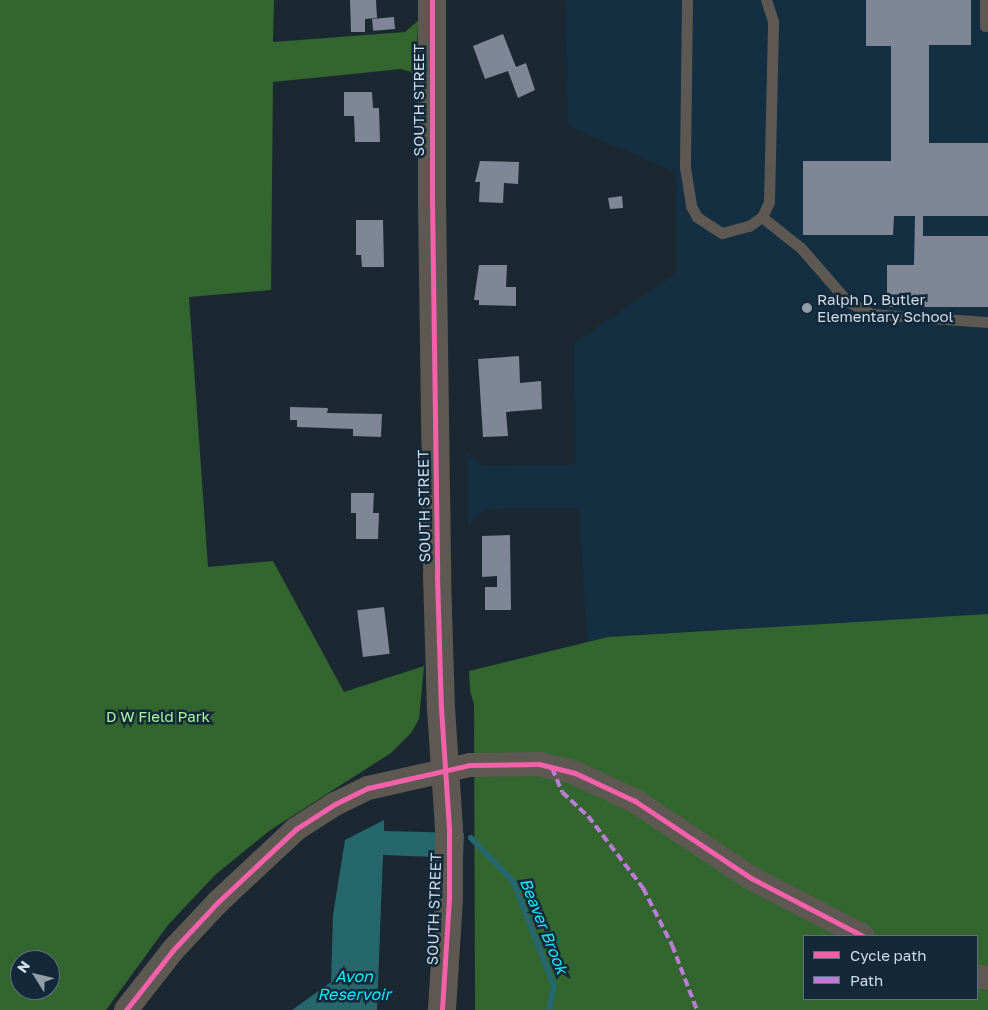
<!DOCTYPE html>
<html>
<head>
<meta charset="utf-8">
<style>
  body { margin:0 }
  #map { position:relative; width:988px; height:1010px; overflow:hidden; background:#1c2831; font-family:"Golos Text",sans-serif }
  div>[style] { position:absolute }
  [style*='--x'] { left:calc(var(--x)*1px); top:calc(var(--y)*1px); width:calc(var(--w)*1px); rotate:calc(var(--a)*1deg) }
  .built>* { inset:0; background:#142e42 }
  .forest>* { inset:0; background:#33652e }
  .water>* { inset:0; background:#26666d }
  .stream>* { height:6px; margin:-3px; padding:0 3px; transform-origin:3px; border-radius:3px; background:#26666d }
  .building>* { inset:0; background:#7f8696; transform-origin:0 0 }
  .service>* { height:11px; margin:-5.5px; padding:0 5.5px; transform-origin:5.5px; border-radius:5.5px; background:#5d5952 }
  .minor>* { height:24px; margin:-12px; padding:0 12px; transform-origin:12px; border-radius:12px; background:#5d5952 }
  .tertiary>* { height:28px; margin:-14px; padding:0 14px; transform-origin:14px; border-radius:14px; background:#5d5952 }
  .quiet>* { height:4px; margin-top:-2px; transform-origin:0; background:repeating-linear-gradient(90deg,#bd7bd9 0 8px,transparent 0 12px) }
  .cycleway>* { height:5px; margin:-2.5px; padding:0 2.5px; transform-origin:2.5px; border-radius:2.5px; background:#f560ab }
  .dots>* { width:14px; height:14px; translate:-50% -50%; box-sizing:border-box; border:2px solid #13293a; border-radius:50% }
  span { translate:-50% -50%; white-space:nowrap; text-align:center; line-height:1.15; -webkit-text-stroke:5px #13293a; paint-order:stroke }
  .street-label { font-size:15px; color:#d0dde8 }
  .poi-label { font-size:15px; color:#d0dde8 }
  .left { translate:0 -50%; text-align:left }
  .park-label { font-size:15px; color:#a7f498 }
  .water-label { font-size:16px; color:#0be8f9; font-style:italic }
  .legend { position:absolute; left:803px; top:935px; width:175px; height:65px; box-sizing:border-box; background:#13293a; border:1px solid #5f7180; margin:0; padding:6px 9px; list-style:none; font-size:15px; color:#d0dde8 }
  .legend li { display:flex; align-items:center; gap:10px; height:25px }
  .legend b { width:25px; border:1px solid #5f7180 }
  .north { position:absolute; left:10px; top:950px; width:50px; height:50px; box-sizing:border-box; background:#13293a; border:1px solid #5f7180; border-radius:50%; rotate:306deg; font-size:14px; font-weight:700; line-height:20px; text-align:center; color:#d0dde8 }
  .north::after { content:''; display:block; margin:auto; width:18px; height:22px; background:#919ea8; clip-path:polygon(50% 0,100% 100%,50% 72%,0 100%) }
</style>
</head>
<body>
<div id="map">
  <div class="built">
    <i style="clip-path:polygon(565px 0,988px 0,988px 615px,608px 637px,587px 642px,579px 508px,491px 509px,477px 514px,468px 526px,467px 449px,470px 457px,483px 466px,575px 465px,574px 343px,677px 273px,676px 172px,568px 126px)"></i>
  </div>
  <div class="forest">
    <i style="clip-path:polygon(evenodd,0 0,274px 0,273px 42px,405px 32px,418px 21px,416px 81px,411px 72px,401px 69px,273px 82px,271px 290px,189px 297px,208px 567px,273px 561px,344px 692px,424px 666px,419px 719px,411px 733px,391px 753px,269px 831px,215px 875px,168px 925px,106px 1010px,0 1010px,0 0,20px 960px,50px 960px,50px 990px,20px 990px,20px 960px)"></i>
    <i style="clip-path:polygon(evenodd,988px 614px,988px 1010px,475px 1010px,474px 704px,470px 691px,469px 671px,608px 637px,988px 614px,804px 936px,977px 936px,977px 999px,804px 999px,804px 936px)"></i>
  </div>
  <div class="water">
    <i style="clip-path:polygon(384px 820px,384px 831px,464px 833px,463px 858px,383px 855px,377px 1010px,292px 1010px,331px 982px,333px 915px,345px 840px)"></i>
  </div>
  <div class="stream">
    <i style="--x:471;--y:838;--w:60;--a:45.7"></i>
    <i style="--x:513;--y:881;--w:113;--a:68.7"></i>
    <i style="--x:554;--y:986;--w:25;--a:102"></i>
  </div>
  <div class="building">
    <i style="clip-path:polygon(350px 0,376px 0,377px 18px,365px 19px,365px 32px,351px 32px)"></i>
    <i style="clip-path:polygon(866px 0,971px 0,971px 45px,929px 45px,929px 143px,988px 143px,988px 216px,923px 216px,923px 236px,988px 236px,988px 307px,887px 307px,887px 265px,914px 265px,915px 216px,894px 216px,893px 235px,803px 235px,803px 161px,891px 161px,891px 46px,866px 46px)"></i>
    <i style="left:394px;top:17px;width:12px;height:22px;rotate:85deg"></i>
    <i style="clip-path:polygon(503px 34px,516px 67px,526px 63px,535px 90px,518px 98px,508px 71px,485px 79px,473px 46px)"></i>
    <i style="clip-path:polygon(344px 92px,372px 92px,373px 108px,379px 108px,380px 142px,355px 142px,354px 116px,344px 116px)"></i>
    <i style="clip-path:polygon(480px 161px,519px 162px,518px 184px,504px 183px,503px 203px,479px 202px,480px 182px,475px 182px)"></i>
    <i style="clip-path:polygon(622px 196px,623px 208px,610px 209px,608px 198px)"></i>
    <i style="clip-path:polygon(356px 220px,383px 220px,384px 267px,362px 267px,361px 255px,356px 255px)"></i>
    <i style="clip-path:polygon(479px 265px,507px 265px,506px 287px,516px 287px,516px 306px,479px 305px,479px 300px,474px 300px)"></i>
    <i style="clip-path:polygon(519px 356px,520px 383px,541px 381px,542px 409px,506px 412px,508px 436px,483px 437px,478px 359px)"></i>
    <i style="clip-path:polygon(290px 407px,328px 408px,327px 413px,382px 414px,381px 437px,353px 436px,353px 429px,297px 427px,297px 420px,290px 420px)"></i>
    <i style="clip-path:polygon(351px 493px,374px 493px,373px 513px,379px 513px,378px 539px,356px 539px,356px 513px,351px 513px)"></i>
    <i style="clip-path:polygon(510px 535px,511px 610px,485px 610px,485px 587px,497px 587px,497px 576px,482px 577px,482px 536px)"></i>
    <i style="left:384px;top:607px;width:47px;height:27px;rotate:83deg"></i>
  </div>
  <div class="service">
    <i style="--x:687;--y:0;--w:167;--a:90.7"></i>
    <i style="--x:685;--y:167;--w:39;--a:81"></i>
    <i style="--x:691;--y:206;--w:13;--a:61"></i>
    <i style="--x:697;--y:217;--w:30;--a:33"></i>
    <i style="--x:722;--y:233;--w:28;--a:-15"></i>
    <i style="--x:749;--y:226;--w:16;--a:-35"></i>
    <i style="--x:762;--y:217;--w:17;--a:-65"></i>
    <i style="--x:769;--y:202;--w:181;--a:-88.7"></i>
    <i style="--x:773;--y:21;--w:22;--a:-108"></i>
    <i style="--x:985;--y:0;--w:26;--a:90"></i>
    <i style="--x:762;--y:217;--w:50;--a:38.5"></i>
    <i style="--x:801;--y:248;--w:70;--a:49"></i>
    <i style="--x:847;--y:301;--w:27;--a:28"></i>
    <i style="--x:871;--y:314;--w:117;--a:3.9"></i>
  </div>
  <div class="minor">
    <i style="--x:977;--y:976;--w:11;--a:10"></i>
    <i style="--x:126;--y:1010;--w:76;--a:-51.9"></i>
    <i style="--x:173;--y:950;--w:66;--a:-46.8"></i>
    <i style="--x:218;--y:902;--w:107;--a:-43.1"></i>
    <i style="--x:296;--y:829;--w:46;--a:-32.7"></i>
    <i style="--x:335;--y:804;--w:37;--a:-26"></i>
    <i style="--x:368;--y:788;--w:105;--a:-12.7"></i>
    <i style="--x:470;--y:765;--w:69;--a:-0.8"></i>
    <i style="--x:539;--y:764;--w:37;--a:14"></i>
    <i style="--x:575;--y:773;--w:66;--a:25"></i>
    <i style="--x:635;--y:801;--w:139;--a:33.6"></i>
    <i style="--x:751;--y:878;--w:126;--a:27.4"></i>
  </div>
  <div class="tertiary">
    <i style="--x:432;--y:0;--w:202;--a:90"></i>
    <i style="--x:432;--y:202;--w:374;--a:89.2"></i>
    <i style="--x:437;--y:576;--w:132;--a:88.3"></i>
    <i style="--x:441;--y:708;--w:122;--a:86.2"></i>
    <i style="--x:449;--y:830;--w:68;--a:90"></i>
    <i style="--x:449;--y:898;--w:112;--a:93.6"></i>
  </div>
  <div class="quiet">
    <i style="--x:552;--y:768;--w:26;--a:67"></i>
    <i style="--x:562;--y:792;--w:35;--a:43"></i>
    <i style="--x:588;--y:816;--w:91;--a:52.6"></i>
    <i style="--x:643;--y:888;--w:64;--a:63"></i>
    <i style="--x:672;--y:945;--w:70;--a:69"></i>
  </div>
  <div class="cycleway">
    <i style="--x:432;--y:0;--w:202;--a:90"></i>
    <i style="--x:432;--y:202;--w:374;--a:89.2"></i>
    <i style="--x:437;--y:576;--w:132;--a:88.3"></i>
    <i style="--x:441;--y:708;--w:122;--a:86.2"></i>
    <i style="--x:449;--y:830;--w:68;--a:90"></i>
    <i style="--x:449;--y:898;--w:112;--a:93.6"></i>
    <i style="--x:126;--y:1010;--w:76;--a:-51.9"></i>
    <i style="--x:173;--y:950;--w:66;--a:-46.8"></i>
    <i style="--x:218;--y:902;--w:107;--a:-43.1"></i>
    <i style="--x:296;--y:829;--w:46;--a:-32.7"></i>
    <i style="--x:335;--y:804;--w:37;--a:-26"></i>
    <i style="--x:368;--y:788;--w:105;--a:-12.7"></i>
    <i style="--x:470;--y:765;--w:69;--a:-0.8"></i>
    <i style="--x:539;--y:764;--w:37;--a:14"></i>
    <i style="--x:575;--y:773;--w:66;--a:25"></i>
    <i style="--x:635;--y:801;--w:139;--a:33.6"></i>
    <i style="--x:751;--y:878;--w:126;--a:27.4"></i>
  </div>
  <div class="dots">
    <i style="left:807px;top:308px;background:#919ea8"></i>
  </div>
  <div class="street-label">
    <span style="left:419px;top:100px;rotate:-90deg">SOUTH STREET</span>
    <span style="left:424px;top:506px;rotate:-91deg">SOUTH STREET</span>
    <span style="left:434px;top:909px;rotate:-88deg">SOUTH STREET</span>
  </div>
  <div class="poi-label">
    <span class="left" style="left:817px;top:308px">Ralph D. Butler<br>Elementary School</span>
  </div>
  <div class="park-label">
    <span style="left:158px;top:717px">D W Field Park</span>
  </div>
  <div class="water-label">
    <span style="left:544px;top:926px;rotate:68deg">Beaver Brook</span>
    <span style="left:354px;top:985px">Avon<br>Reservoir</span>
  </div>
  <ul class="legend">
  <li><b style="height:6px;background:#f560ab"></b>Cycle path</li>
  <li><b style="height:6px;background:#bd7bd9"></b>Path</li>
  </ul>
  <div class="north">N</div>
</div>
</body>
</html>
